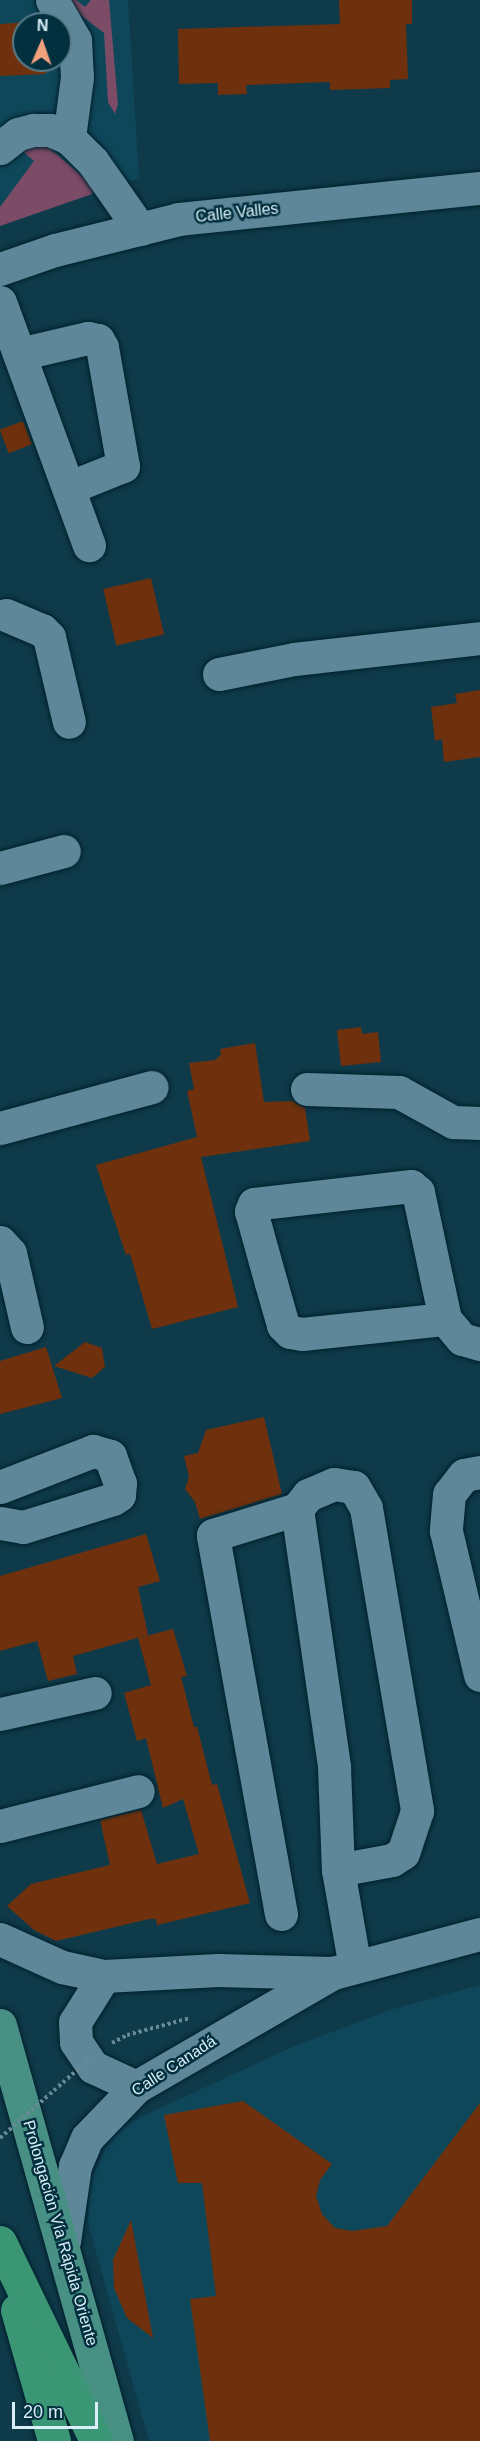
<!DOCTYPE html>
<html>
<head>
<meta charset="utf-8">
<style>
  body { margin:0 }
  #map { position:relative; width:480px; height:2441px; overflow:hidden; background:#0f3a4a; font-family:Arial,sans-serif }
  div>[style] { position:absolute }
  [style*='--x'] { left:calc(var(--x)*1px); top:calc(var(--y)*1px); width:calc(var(--w)*1px); rotate:calc(var(--a)*1deg) }
  .built>* { inset:0; background:#0f475a }
  .green>* { inset:0; background:#7c4b66 }
  .building>* { inset:0; background:#6f310d; transform-origin:0 0 }
  .path>* { height:4px; margin-top:-2px; transform-origin:0; background:repeating-linear-gradient(90deg,#688a97 0 3px,transparent 0 6px) }
  .roads { filter:drop-shadow(0 0 2px #01202c) drop-shadow(0 0 2px #01202c) }
  .minor>* { height:33px; margin:-16.5px; padding:0 16.5px; transform-origin:16.5px; border-radius:16.5px; background:#5e889a }
  .major>* { height:33px; margin:-16.5px; padding:0 16.5px; transform-origin:16.5px; border-radius:16.5px; background:#499084 }
  .highway>* { height:33px; margin:-16.5px; padding:0 16.5px; transform-origin:16.5px; border-radius:16.5px; background:#3b9675 }
  .path-bridge>* { height:4px; margin-top:-2px; transform-origin:0; background:repeating-linear-gradient(90deg,#688a97 0 3px,transparent 0 6px) }
  span { translate:-50% -50%; white-space:nowrap; text-align:center; line-height:1.15; -webkit-text-stroke:5px #02303f; paint-order:stroke }
  .street-label { font-size:16px; color:#d8eef8 }
  .north { position:absolute; left:12px; top:12px; width:60px; height:60px; box-sizing:border-box; background:#02303f; border:2px solid #587c89; border-radius:50%; rotate:2deg; font-size:16px; font-weight:700; line-height:24px; text-align:center; color:#d8eef8 }
  .north::after { content:''; display:block; margin:auto; width:21px; height:27px; background:#f1a17c; clip-path:polygon(50% 0,100% 100%,50% 72%,0 100%) }
  .scale { position:absolute; left:12px; top:2402px; width:86px; height:27px; box-sizing:border-box; border:3px solid #d8eef8; border-top:0; padding-left:8px; font-size:18px; line-height:21px; white-space:nowrap; color:#d8eef8; -webkit-text-stroke:4px #02303f; paint-order:stroke }
</style>
</head>
<body>
<div id="map">
  <div class="built">
    <i style="clip-path:polygon(evenodd,0 0,128px 0,139px 178px,0 226px,0 0,24px 24px,60px 24px,60px 60px,24px 60px,24px 24px)"></i>
    <i style="clip-path:polygon(480px 1985px,480px 2441px,149px 2441px,88px 2223px,90px 2182px,108px 2144px,123px 2128px,143px 2116px,292px 2047px,390px 2010px)"></i>
  </div>
  <div class="green">
    <i style="clip-path:polygon(61px 0,76px 0,85px 7px,91px 0,109px 0,118px 104px,115px 114px,108px 102px,104px 33px)"></i>
    <i style="clip-path:polygon(42px 142px,93px 185px,92px 194px,0 226px,0 207px,34px 161px,14px 144px)"></i>
  </div>
  <div class="building">
    <i style="clip-path:polygon(339px 0,412px 0,412px 24px,406px 24px,408px 79px,390px 80px,390px 88px,330px 90px,330px 82px,246px 85px,247px 94px,218px 95px,218px 83px,179px 84px,178px 29px,340px 24px)"></i>
    <i style="clip-path:polygon(42px 21px,44px 24px,24px 24px,24px 60px,45px 60px,46px 74px,0 76px,0 24px)"></i>
    <i style="left:23px;top:421px;width:25px;height:25px;rotate:69deg"></i>
    <i style="left:151px;top:578px;width:58px;height:49px;rotate:77deg"></i>
    <i style="clip-path:polygon(480px 690px,480px 757px,444px 762px,442px 739px,435px 741px,431px 707px,457px 703px,455px 694px)"></i>
    <i style="clip-path:polygon(361px 1027px,362px 1034px,378px 1032px,381px 1062px,341px 1066px,337px 1030px)"></i>
    <i style="clip-path:polygon(255px 1043px,264px 1102px,293px 1101px,305px 1108px,310px 1141px,201px 1157px,238px 1307px,152px 1329px,130px 1254px,126px 1255px,96px 1165px,197px 1137px,187px 1091px,194px 1089px,189px 1063px,215px 1060px,221px 1055px,220px 1049px)"></i>
    <i style="clip-path:polygon(85px 1342px,102px 1348px,105px 1367px,92px 1378px,54px 1366px)"></i>
    <i style="clip-path:polygon(46px 1347px,62px 1398px,0 1414px,0 1361px)"></i>
    <i style="clip-path:polygon(264px 1417px,282px 1494px,200px 1519px,195px 1502px,185px 1489px,189px 1477px,184px 1456px,198px 1453px,206px 1430px)"></i>
    <i style="clip-path:polygon(146px 1534px,160px 1581px,138px 1587px,148px 1635px,73px 1656px,77px 1674px,48px 1681px,37px 1641px,0 1651px,0 1576px)"></i>
    <i style="clip-path:polygon(173px 1629px,187px 1676px,181px 1677px,194px 1727px,197px 1727px,212px 1785px,217px 1784px,250px 1903px,157px 1925px,156px 1919px,149px 1919px,56px 1941px,34px 1930px,7px 1906px,31px 1884px,110px 1865px,100px 1820px,141px 1810px,157px 1864px,199px 1854px,183px 1799px,163px 1808px,146px 1738px,137px 1741px,124px 1693px,151px 1685px,138px 1638px)"></i>
    <i style="clip-path:polygon(243px 2101px,332px 2164px,320px 2180px,316px 2196px,322px 2214px,335px 2228px,352px 2231px,387px 2226px,480px 2103px,480px 2441px,210px 2441px,190px 2299px,216px 2296px,202px 2183px,178px 2183px,164px 2115px)"></i>
    <i style="clip-path:polygon(131px 2220px,153px 2338px,127px 2318px,114px 2288px,113px 2260px)"></i>
  </div>
  <div class="path">
    <i style="--x:112;--y:2043;--w:17;--a:-28"></i>
    <i style="--x:127;--y:2035;--w:65;--a:-15.1"></i>
  </div>
  <div class="roads">
    <div class="minor">
      <i style="--x:52;--y:0;--w:46;--a:60.1"></i>
      <i style="--x:75;--y:40;--w:37;--a:87"></i>
      <i style="--x:77;--y:77;--w:62;--a:97.5"></i>
      <i style="--x:0;--y:148;--w:23;--a:-38"></i>
      <i style="--x:18;--y:134;--w:16;--a:-15"></i>
      <i style="--x:33;--y:130;--w:17;--a:0"></i>
      <i style="--x:50;--y:130;--w:21;--a:23"></i>
      <i style="--x:69;--y:138;--w:34;--a:45"></i>
      <i style="--x:93;--y:162;--w:82;--a:55"></i>
      <i style="--x:0;--y:269;--w:58;--a:-19.1"></i>
      <i style="--x:55;--y:250;--w:128;--a:-14"></i>
      <i style="--x:179;--y:219;--w:303;--a:-5.9"></i>
      <i style="--x:0;--y:302;--w:259;--a:69.9"></i>
      <i style="--x:19;--y:354;--w:71;--a:-13.1"></i>
      <i style="--x:88;--y:338;--w:10;--a:11"></i>
      <i style="--x:98;--y:340;--w:8;--a:60"></i>
      <i style="--x:102;--y:347;--w:121;--a:80"></i>
      <i style="--x:123;--y:466;--w:59;--a:158.2"></i>
      <i style="--x:6;--y:615;--w:39;--a:23"></i>
      <i style="--x:42;--y:630;--w:10;--a:45"></i>
      <i style="--x:49;--y:637;--w:87;--a:76.8"></i>
      <i style="--x:219;--y:674;--w:76;--a:-11.3"></i>
      <i style="--x:294;--y:659;--w:187;--a:-6.4"></i>
      <i style="--x:0;--y:868;--w:66;--a:-14.9"></i>
      <i style="--x:307;--y:1089;--w:92;--a:1.9"></i>
      <i style="--x:399;--y:1092;--w:62;--a:29.1"></i>
      <i style="--x:453;--y:1122;--w:27;--a:2"></i>
      <i style="--x:0;--y:1128;--w:157;--a:-15.1"></i>
      <i style="--x:0;--y:1242;--w:15;--a:48"></i>
      <i style="--x:10;--y:1253;--w:76;--a:77.1"></i>
      <i style="--x:445;--y:1319;--w:130;--a:-102"></i>
      <i style="--x:418;--y:1192;--w:9;--a:-139"></i>
      <i style="--x:411;--y:1186;--w:158;--a:173.5"></i>
      <i style="--x:254;--y:1204;--w:8;--a:113"></i>
      <i style="--x:251;--y:1211;--w:75;--a:74.5"></i>
      <i style="--x:271;--y:1283;--w:44;--a:74.1"></i>
      <i style="--x:283;--y:1325;--w:10;--a:45"></i>
      <i style="--x:290;--y:1332;--w:12;--a:9"></i>
      <i style="--x:302;--y:1334;--w:144;--a:-6"></i>
      <i style="--x:445;--y:1319;--w:26;--a:50"></i>
      <i style="--x:462;--y:1339;--w:19;--a:16"></i>
      <i style="--x:480;--y:1472;--w:16;--a:169"></i>
      <i style="--x:464;--y:1475;--w:24;--a:128"></i>
      <i style="--x:449;--y:1494;--w:37;--a:95"></i>
      <i style="--x:446;--y:1531;--w:148;--a:76.7"></i>
      <i style="--x:0;--y:1487;--w:100;--a:-21.2"></i>
      <i style="--x:93;--y:1451;--w:18;--a:16"></i>
      <i style="--x:110;--y:1456;--w:29;--a:70"></i>
      <i style="--x:120;--y:1483;--w:12;--a:95"></i>
      <i style="--x:119;--y:1495;--w:7;--a:146"></i>
      <i style="--x:113;--y:1499;--w:94;--a:162.7"></i>
      <i style="--x:23;--y:1527;--w:23;--a:-170"></i>
      <i style="--x:297;--y:1509;--w:261;--a:81.8"></i>
      <i style="--x:334;--y:1767;--w:103;--a:87.8"></i>
      <i style="--x:338;--y:1870;--w:98;--a:80.1"></i>
      <i style="--x:0;--y:1714;--w:97;--a:-12.5"></i>
      <i style="--x:0;--y:1826;--w:142;--a:-14.2"></i>
      <i style="--x:281;--y:1914;--w:385;--a:-100.2"></i>
      <i style="--x:213;--y:1535;--w:88;--a:-17.2"></i>
      <i style="--x:297;--y:1509;--w:18;--a:-52"></i>
      <i style="--x:308;--y:1495;--w:28;--a:-23"></i>
      <i style="--x:334;--y:1484;--w:20;--a:9"></i>
      <i style="--x:354;--y:1487;--w:24;--a:60"></i>
      <i style="--x:366;--y:1508;--w:307;--a:80.4"></i>
      <i style="--x:417;--y:1811;--w:44;--a:108.4"></i>
      <i style="--x:403;--y:1853;--w:13;--a:148"></i>
      <i style="--x:392;--y:1860;--w:55;--a:169.5"></i>
      <i style="--x:0;--y:1939;--w:68;--a:24.3"></i>
      <i style="--x:62;--y:1967;--w:43;--a:12.1"></i>
      <i style="--x:104;--y:1976;--w:114;--a:-3"></i>
      <i style="--x:218;--y:1970;--w:113;--a:1.5"></i>
      <i style="--x:104;--y:1976;--w:54;--a:122.2"></i>
      <i style="--x:75;--y:2022;--w:20;--a:87"></i>
      <i style="--x:76;--y:2042;--w:30;--a:56"></i>
      <i style="--x:93;--y:2067;--w:47;--a:24.9"></i>
      <i style="--x:64;--y:2241;--w:76;--a:-81.7"></i>
      <i style="--x:75;--y:2166;--w:30;--a:-67"></i>
      <i style="--x:87;--y:2138;--w:71;--a:-46.1"></i>
      <i style="--x:136;--y:2087;--w:228;--a:-30.1"></i>
      <i style="--x:333;--y:1973;--w:152;--a:-14.9"></i>
    </div>
    <div class="major">
      <i style="--x:0;--y:2025;--w:432;--a:74.3"></i>
    </div>
    <div class="highway">
      <i style="--x:0;--y:2242;--w:221;--a:64.2"></i>
      <i style="--x:17;--y:2310;--w:136;--a:74.2"></i>
    </div>
  </div>
  <div class="path-bridge">
    <i style="--x:0;--y:2138;--w:125;--a:-41.4"></i>
  </div>
  <div class="street-label">
    <span style="left:237px;top:213px;rotate:-6deg">Calle Valles</span>
    <span style="left:174px;top:2066px;rotate:-33deg">Calle Canadá</span>
    <span style="left:60px;top:2233px;rotate:74deg">Prolongación Vía Rápida Oriente</span>
  </div>
  <div class="north">N</div>
  <div class="scale">20 m</div>
</div>
</body>
</html>
